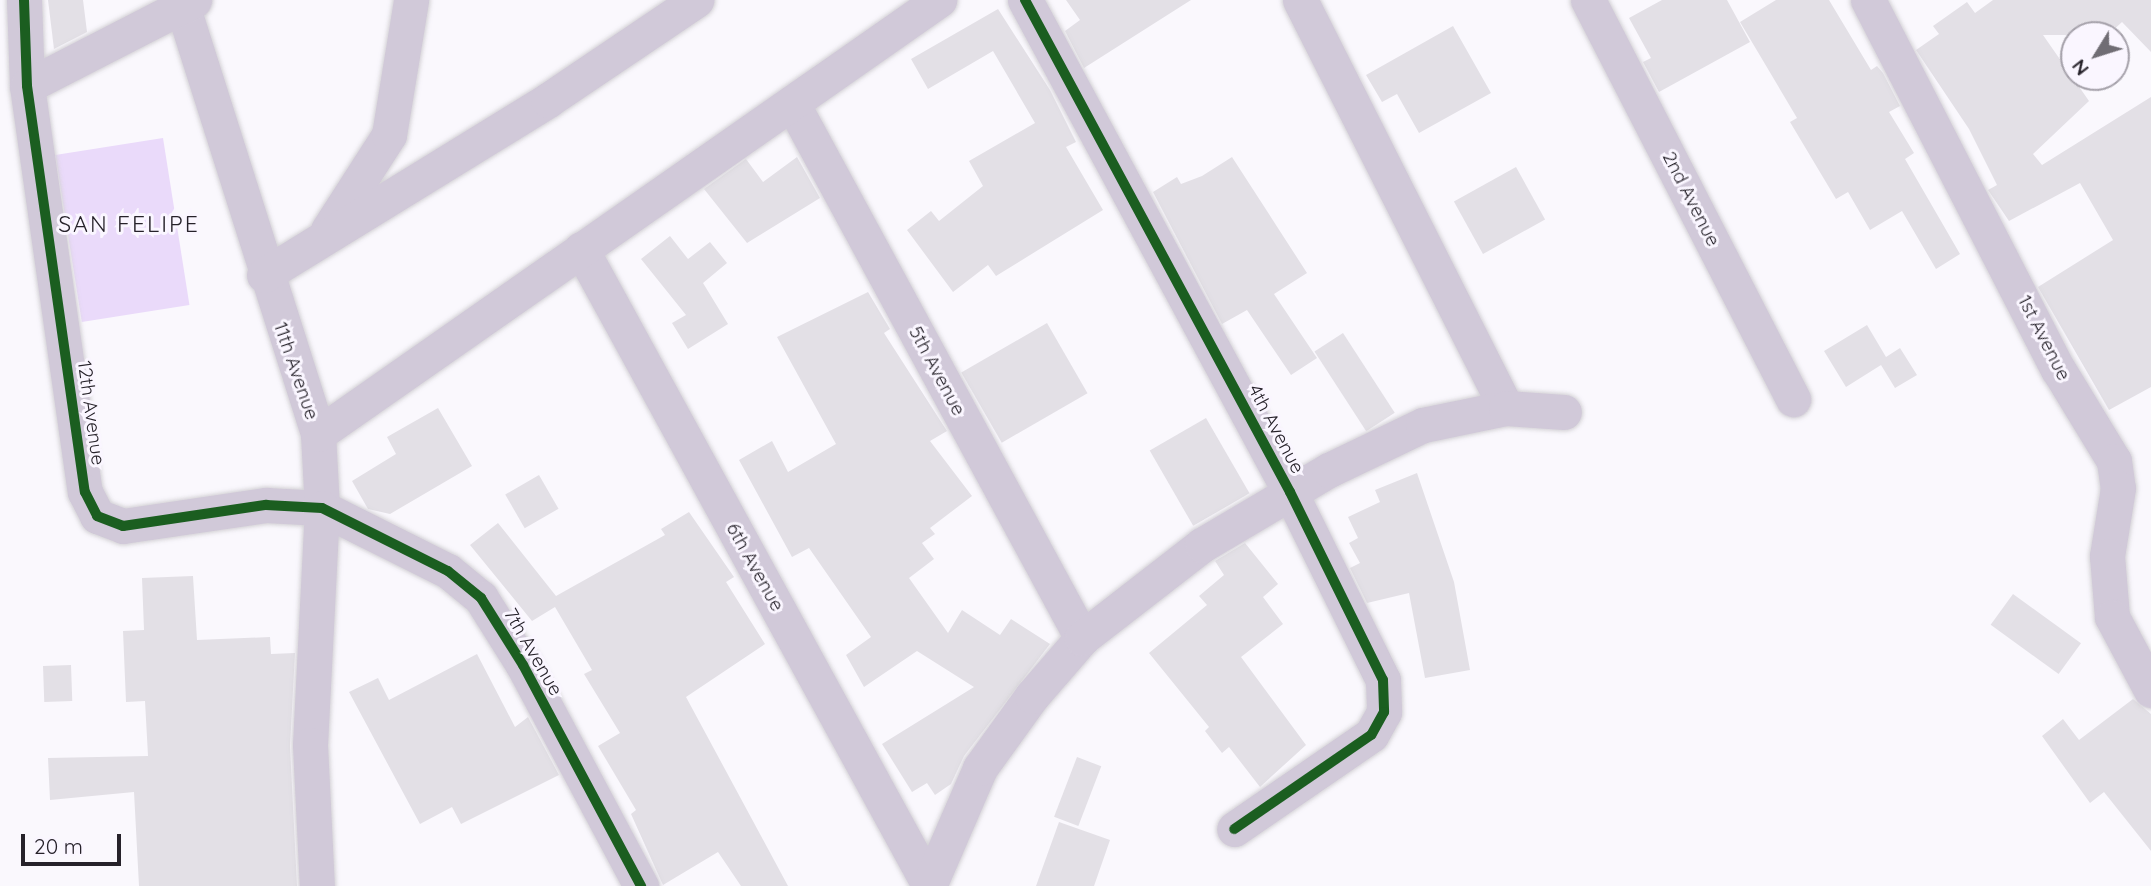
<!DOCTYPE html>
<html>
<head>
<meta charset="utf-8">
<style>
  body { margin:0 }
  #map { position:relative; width:2151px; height:886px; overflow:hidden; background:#faf8fd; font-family:Quicksand,sans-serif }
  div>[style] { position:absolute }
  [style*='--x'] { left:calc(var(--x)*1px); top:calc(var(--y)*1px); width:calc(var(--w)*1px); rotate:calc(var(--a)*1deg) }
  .green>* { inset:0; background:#eadafa; transform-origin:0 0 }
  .building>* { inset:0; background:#e3e0e6; transform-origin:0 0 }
  .roads { filter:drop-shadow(0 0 2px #d4d2d6) drop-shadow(0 0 2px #d4d2d6) }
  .minor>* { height:35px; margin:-17.5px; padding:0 17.5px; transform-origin:17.5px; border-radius:17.5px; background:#d1c9d9 }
  .cycleway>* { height:10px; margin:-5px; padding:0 5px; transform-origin:5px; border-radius:5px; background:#1b5e20 }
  span { translate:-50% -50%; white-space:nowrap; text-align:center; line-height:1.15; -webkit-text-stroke:6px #faf6ff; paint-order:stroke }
  .street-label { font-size:19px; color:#26222a }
  .quarter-label { font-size:23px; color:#26222a; letter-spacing:2px }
  .north { position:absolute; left:2060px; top:21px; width:70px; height:70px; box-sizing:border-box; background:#faf6ff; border:2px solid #a5a1aa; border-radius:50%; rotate:232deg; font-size:19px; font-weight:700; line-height:28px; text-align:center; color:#26222a }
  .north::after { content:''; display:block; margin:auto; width:24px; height:32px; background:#706d74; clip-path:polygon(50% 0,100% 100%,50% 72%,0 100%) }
  .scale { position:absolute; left:21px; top:834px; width:100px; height:32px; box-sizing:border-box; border:4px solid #26222a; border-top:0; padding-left:9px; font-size:21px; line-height:24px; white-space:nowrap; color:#26222a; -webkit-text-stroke:5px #faf6ff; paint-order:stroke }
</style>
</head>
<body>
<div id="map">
  <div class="green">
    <i style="left:163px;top:138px;width:169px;height:109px;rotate:81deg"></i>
  </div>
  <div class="building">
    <i style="clip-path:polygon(48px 0,83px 0,87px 32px,54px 49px)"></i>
    <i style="clip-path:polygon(1066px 0,1191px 0,1084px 68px,1065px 31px,1080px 20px)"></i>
    <i style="clip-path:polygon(1662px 0,1727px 0,1750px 42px,1659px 92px,1643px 62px,1651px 58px,1629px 18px)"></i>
    <i style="clip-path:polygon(1776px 0,1829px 0,1871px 70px,1877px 66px,1883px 73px,1900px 106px,1889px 112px,1914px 153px,1905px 159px,1960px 254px,1936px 269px,1902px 211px,1870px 230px,1848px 192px,1836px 199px,1790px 122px,1797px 118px,1740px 22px)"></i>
    <i style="clip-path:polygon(1993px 0,2151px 0,2151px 52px,2122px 22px,2108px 35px,2043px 35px,2089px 101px,2033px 154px,2042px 165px,2151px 97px,2151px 387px,2109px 410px,2038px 287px,2113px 240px,2080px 183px,2009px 221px,1988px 190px,1997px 185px,1969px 129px,1916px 50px,1939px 34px,1933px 26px,1967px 2px,1975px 13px)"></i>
    <i style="clip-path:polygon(998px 9px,1050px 90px,1076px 142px,1066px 147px,1103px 210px,996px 276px,988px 265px,953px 292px,907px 230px,931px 211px,939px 221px,983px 186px,969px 161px,1035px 123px,993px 51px,928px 89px,911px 59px)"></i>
    <i style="clip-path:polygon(1453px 26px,1491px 93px,1419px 133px,1397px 94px,1382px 102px,1366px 75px)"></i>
    <i style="clip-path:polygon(797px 157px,820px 198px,747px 243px,704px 189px,746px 159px,763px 182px)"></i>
    <i style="clip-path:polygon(1232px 157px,1307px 273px,1274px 294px,1317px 358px,1291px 375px,1247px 310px,1222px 324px,1153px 192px,1177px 177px,1181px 184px,1202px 176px)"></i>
    <i style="left:1516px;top:167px;width:60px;height:71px;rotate:61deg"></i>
    <i style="clip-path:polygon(670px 236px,688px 259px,710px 242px,727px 263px,703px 283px,728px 324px,688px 349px,672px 323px,686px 315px,641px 259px)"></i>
    <i style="clip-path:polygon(868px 292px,890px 329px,884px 333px,947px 431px,930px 441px,972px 496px,930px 528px,935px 534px,922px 543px,934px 559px,909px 578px,948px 633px,962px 610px,1000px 635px,1011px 619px,1050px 644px,964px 756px,951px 784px,935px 795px,927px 783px,912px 792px,882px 744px,974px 687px,917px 651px,864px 687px,846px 655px,871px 637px,809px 548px,792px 557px,739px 460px,772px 441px,788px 472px,836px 444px,777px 337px)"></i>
    <i style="left:1047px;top:323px;width:81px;height:99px;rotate:60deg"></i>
    <i style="clip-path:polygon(1867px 325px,1886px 357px,1900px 348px,1917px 375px,1895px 388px,1881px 365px,1846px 387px,1824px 351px)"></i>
    <i style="left:1343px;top:333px;width:95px;height:34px;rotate:57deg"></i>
    <i style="clip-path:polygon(438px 408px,472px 466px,390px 514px,368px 509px,352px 481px,396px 454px,387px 437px)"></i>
    <i style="left:1206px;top:418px;width:87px;height:65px;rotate:60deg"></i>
    <i style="clip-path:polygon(1417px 473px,1454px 582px,1470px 670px,1425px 678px,1409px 593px,1367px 603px,1350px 568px,1360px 563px,1349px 543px,1358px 538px,1348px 517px,1380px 502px,1375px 490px)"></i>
    <i style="left:539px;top:475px;width:39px;height:39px;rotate:60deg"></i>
    <i style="clip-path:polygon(689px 512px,734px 577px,726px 582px,765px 644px,686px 697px,788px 886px,741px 886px,718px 852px,663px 885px,631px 814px,636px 810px,598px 746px,620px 733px,584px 674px,592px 670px,555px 607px,532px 621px,470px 545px,498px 523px,556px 596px,665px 535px,661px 529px)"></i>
    <i style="clip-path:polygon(1245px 543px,1278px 584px,1263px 597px,1283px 624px,1241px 657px,1306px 745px,1260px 787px,1229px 747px,1222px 753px,1205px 731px,1209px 727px,1149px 653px,1207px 605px,1199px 596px,1224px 575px,1215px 561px)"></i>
    <i style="clip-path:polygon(193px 576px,197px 640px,270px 637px,271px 654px,295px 653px,290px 746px,297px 886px,139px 886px,134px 792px,50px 800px,48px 758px,148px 756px,145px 701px,126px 702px,123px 631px,144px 630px,142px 578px)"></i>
    <i style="left:2013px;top:594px;width:84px;height:38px;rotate:36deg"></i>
    <i style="clip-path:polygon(477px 654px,515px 727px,528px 717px,559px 775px,461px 824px,452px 807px,420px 824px,349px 692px,378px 678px,389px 700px)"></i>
    <i style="left:71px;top:665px;width:36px;height:28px;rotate:88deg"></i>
    <i style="clip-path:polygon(2133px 699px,2151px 714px,2151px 851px,2104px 792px,2090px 803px,2042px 736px,2063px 719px,2079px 740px)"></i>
    <i style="left:1077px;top:757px;width:26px;height:64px;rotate:21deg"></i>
    <i style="clip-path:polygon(1059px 822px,1110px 840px,1094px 886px,1036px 886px)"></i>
  </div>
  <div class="roads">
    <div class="minor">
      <i style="--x:24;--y:0;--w:86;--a:88"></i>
      <i style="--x:27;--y:86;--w:410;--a:81.9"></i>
      <i style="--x:85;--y:492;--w:27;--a:63"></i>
      <i style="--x:97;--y:516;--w:28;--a:21"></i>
      <i style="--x:123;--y:526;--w:145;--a:-8.4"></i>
      <i style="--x:266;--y:505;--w:56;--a:3.1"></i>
      <i style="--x:322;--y:508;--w:141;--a:26.6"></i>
      <i style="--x:448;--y:571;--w:43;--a:39.3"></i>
      <i style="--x:481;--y:598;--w:79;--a:57.9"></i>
      <i style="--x:523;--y:665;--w:251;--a:61.9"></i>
      <i style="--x:1025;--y:0;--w:559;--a:61.69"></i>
      <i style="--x:1290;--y:492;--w:210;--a:63.7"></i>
      <i style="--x:1383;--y:680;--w:32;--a:88"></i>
      <i style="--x:1384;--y:712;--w:26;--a:119"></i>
      <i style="--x:1371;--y:735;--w:166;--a:145.5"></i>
      <i style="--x:1300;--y:0;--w:457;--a:63.2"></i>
      <i style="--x:1588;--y:0;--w:449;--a:62.8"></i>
      <i style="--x:1868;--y:0;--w:415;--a:62.8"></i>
      <i style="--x:2058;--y:369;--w:108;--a:58.7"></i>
      <i style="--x:2114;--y:461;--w:27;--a:82"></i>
      <i style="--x:2118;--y:488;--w:69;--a:99.2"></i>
      <i style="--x:2107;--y:556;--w:61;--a:85.3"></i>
      <i style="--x:2112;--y:617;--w:83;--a:61.9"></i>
      <i style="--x:183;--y:8;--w:447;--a:72.4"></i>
      <i style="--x:318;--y:434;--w:74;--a:86.9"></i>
      <i style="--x:322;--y:508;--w:237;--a:92.9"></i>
      <i style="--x:310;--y:745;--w:141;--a:87.2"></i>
      <i style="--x:27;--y:86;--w:188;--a:-27.2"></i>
      <i style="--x:792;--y:103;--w:609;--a:61.54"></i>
      <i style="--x:328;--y:230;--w:113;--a:-57.3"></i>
      <i style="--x:389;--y:135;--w:137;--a:-80.7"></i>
      <i style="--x:581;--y:249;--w:725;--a:61.31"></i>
      <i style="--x:264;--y:275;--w:334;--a:-31.6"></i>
      <i style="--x:548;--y:100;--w:179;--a:-34"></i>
      <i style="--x:318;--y:434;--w:758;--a:-34.95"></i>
      <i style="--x:929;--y:886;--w:129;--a:-66.6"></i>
      <i style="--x:980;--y:768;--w:89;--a:-54.2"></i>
      <i style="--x:1032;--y:696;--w:77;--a:-49.2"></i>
      <i style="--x:1082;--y:638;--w:152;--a:-37.8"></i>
      <i style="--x:1202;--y:545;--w:147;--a:-30.6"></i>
      <i style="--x:1329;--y:470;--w:104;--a:-25.6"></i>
      <i style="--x:1423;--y:425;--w:85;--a:-11.6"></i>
      <i style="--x:1506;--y:408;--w:58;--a:3.9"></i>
    </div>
  </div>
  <div class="cycleway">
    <i style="--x:24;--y:0;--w:86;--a:88"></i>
    <i style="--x:27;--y:86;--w:410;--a:81.9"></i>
    <i style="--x:85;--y:492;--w:27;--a:63"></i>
    <i style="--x:97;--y:516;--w:28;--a:21"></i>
    <i style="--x:123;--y:526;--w:145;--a:-8.4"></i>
    <i style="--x:266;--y:505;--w:56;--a:3.1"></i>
    <i style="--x:322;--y:508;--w:141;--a:26.6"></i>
    <i style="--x:448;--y:571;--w:43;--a:39.3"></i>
    <i style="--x:481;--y:598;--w:79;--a:57.9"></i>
    <i style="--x:523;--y:665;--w:251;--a:61.9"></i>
    <i style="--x:1025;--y:0;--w:559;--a:61.69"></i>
    <i style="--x:1290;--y:492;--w:210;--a:63.7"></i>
    <i style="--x:1383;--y:680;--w:32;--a:88"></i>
    <i style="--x:1384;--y:712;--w:26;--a:119"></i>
    <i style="--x:1371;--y:735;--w:166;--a:145.5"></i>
  </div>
  <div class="street-label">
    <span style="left:1691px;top:199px;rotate:63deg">2nd Avenue</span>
    <span style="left:2044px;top:338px;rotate:63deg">1st Avenue</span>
    <span style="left:296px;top:371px;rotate:71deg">11th Avenue</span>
    <span style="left:937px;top:371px;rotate:62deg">5th Avenue</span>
    <span style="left:91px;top:413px;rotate:82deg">12th Avenue</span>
    <span style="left:1276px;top:429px;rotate:62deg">4th Avenue</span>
    <span style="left:755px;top:567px;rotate:61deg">6th Avenue</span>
    <span style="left:533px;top:652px;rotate:60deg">7th Avenue</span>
  </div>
  <div class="quarter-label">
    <span style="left:129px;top:224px">SAN FELIPE</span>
  </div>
  <div class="north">N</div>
  <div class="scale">20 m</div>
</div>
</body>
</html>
